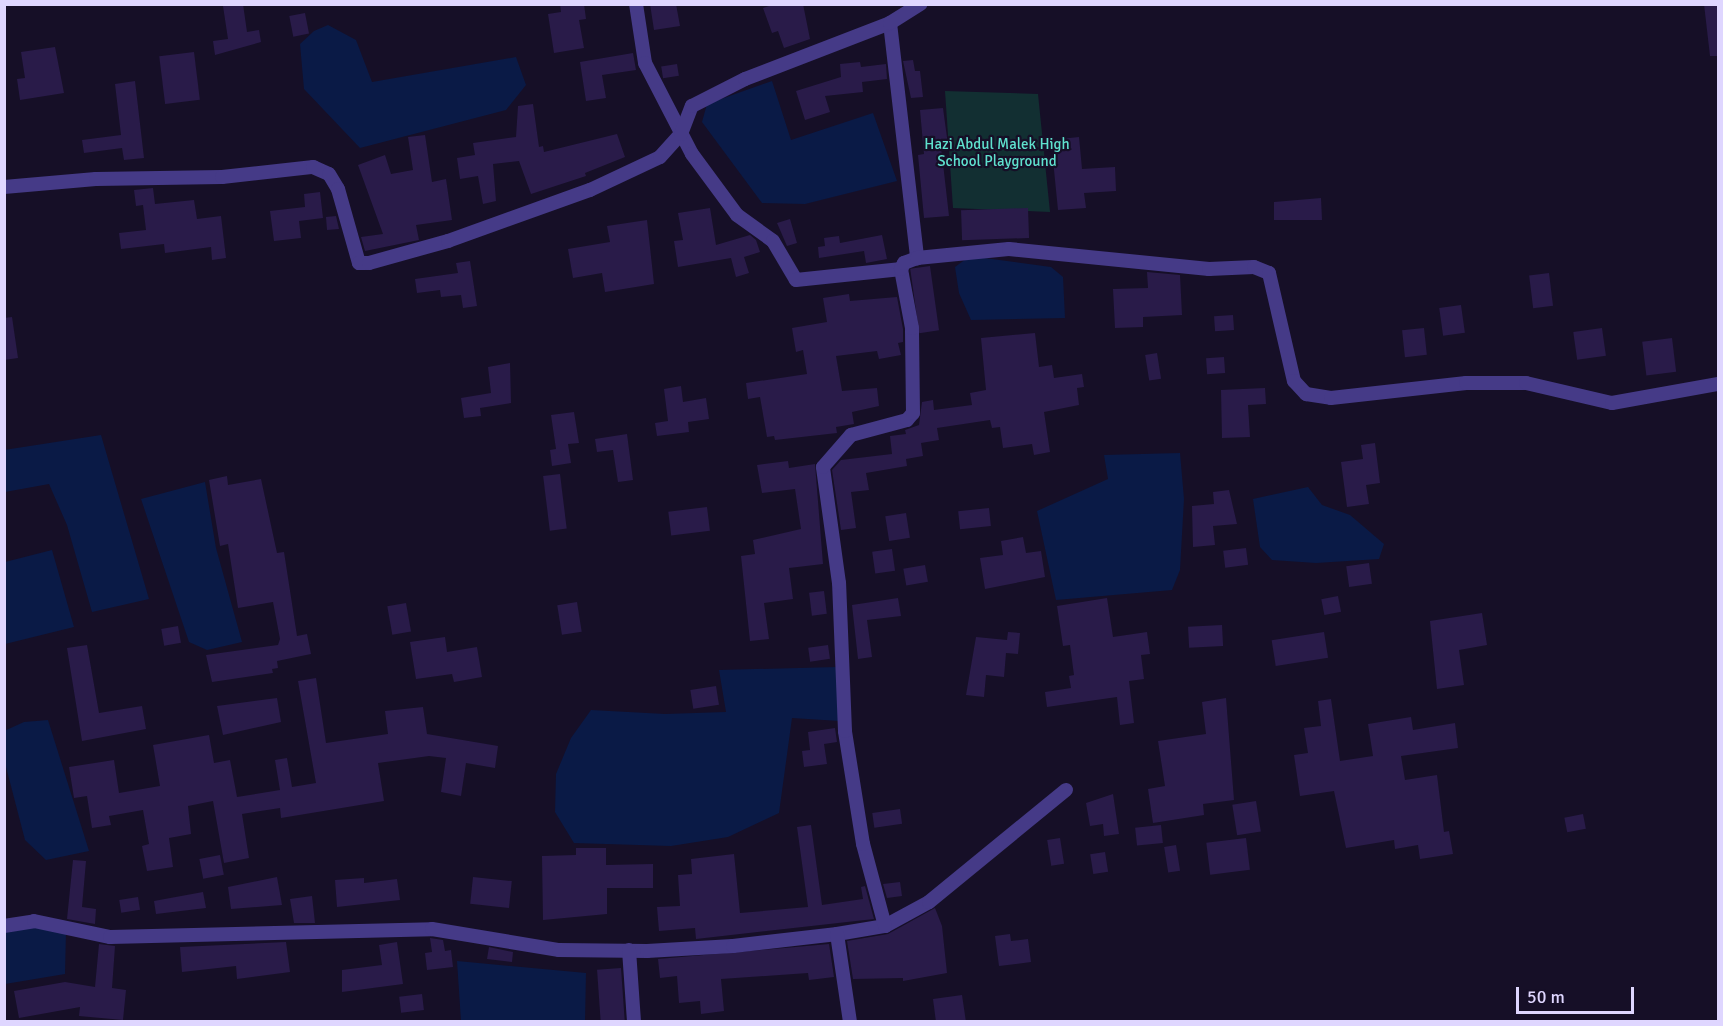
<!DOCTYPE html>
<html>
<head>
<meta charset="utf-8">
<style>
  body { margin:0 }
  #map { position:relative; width:1723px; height:1026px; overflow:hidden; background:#160f27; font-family:Signika,sans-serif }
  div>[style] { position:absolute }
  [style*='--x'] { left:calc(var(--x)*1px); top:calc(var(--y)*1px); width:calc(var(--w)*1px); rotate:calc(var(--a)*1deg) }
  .green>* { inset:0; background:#122f32 }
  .water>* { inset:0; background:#0a1a46 }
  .building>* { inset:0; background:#291b49; transform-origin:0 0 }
  .street>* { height:14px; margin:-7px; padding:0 7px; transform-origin:7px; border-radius:7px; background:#453a87 }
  span { translate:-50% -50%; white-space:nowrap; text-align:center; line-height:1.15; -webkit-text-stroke:4.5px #160f27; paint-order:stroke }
  .park-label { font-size:15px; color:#5fe1ce }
  .frame { position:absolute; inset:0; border:6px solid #dfd6ff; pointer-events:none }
  .scale { position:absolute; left:1516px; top:987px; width:118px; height:27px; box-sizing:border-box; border:3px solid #dfd6ff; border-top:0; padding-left:8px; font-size:18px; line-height:21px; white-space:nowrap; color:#dfd6ff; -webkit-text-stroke:4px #160f27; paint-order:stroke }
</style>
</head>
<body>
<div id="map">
  <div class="green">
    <i style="clip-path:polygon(945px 91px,1038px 94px,1050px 212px,953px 208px)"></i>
  </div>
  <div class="water">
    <i style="clip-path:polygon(328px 25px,356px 40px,372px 82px,516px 57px,526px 85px,506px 110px,360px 148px,304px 89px,300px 44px,314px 31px)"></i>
    <i style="clip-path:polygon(772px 81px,791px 140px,873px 113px,897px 181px,805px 204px,762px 203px,702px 122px,707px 104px)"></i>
    <i style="clip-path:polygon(970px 256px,1051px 267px,1063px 277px,1065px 318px,971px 320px,959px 293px,955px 267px)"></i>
    <i style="clip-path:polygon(101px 435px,149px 599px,92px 612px,67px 525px,49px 484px,5px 492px,4px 450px)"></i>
    <i style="clip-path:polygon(1180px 453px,1184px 499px,1180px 570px,1172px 590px,1056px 600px,1037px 511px,1108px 479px,1104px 455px)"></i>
    <i style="clip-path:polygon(205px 482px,216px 548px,242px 642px,207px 650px,189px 642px,141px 499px)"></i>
    <i style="clip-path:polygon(1308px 487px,1322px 505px,1350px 515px,1384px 544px,1379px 559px,1316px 563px,1272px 560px,1260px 547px,1253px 499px)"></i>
    <i style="clip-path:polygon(52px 550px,74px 627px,5px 644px,5px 562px)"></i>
    <i style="clip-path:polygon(837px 667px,840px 721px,792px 718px,779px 813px,728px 837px,671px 846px,574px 843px,555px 812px,556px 774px,571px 738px,591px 710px,665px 714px,726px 712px,719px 670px)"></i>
    <i style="clip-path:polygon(48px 720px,89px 851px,46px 860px,25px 840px,5px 763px,4px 731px,24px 722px)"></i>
    <i style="clip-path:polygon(29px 924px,66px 931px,65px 974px,5px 984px,4px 929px)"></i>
    <i style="clip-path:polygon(457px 961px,586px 973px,585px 1021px,461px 1021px)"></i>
  </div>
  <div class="building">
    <i style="clip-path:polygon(243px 4px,247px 32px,259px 30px,261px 42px,215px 55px,213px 41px,228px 39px,223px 6px)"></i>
    <i style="clip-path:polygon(560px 4px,584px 4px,586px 19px,579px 20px,584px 48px,554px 53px,548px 14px,561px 12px)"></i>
    <i style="clip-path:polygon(650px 4px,676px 4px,680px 26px,654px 30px)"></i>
    <i style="clip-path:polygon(775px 4px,803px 4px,810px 39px,784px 48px,778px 31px,772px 33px,763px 8px)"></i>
    <i style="clip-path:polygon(1704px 4px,1719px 4px,1719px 56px,1710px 56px)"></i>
    <i style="left:305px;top:13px;width:21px;height:16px;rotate:79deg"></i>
    <i style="clip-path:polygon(55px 47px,64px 93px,20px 100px,17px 79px,25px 78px,21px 52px)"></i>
    <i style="left:194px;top:52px;width:48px;height:35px;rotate:83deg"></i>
    <i style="clip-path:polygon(633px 53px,636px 70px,602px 75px,606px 98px,586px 101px,580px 62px)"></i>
    <i style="clip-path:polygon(913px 60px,915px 71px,920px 71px,923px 97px,911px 98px,903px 61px)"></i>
    <i style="clip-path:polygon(860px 62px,861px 67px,886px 64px,887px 79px,862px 82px,863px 92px,825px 96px,830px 112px,805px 120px,796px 91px,841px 77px,840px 64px)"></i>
    <i style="left:677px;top:64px;width:12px;height:16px;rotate:81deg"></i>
    <i style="clip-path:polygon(135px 81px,144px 158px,124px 160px,122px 148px,84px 153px,82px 140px,121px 135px,115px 84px)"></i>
    <i style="clip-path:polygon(533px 104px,539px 147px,543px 146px,544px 152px,617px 134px,625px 157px,585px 173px,586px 176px,531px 194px,519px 161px,493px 164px,496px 201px,483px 204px,478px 176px,460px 179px,457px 158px,475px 155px,473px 143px,516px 137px,518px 106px)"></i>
    <i style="clip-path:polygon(943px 108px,948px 145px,941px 146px,949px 216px,924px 218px,918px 155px,924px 154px,920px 110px)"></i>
    <i style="clip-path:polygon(425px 135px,432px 182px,446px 179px,452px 220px,416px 225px,419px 240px,365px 251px,361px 237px,383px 234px,358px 165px,385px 155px,391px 174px,413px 170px,408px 137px)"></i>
    <i style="clip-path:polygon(1079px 137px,1082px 169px,1115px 167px,1116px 191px,1084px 193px,1086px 208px,1058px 210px,1051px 140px)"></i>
    <i style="clip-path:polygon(153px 188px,155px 204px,194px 200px,197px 219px,221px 216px,226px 258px,212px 260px,211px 247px,165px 253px,164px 244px,121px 249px,119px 233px,146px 230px,143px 205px,136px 206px,134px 190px)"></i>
    <i style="clip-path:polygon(320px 192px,323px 218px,299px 221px,301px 238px,274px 241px,270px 211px,305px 207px,304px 194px)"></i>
    <i style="clip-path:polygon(1321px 198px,1322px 220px,1274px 220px,1274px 202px)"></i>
    <i style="clip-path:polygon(710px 208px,716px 245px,750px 235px,756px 240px,760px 252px,744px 257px,749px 273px,736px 277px,731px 258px,678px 267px,674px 241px,683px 240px,678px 213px)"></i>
    <i style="left:1028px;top:208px;width:30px;height:67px;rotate:88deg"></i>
    <i style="clip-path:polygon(336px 216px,339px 229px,327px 230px,326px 217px)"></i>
    <i style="clip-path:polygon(790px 219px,797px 243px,787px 246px,777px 223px)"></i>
    <i style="clip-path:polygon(647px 220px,654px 284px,605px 292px,602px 273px,573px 278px,568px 249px,610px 242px,607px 226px)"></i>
    <i style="clip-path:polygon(882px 235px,887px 259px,866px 263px,864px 251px,819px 258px,818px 247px,825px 246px,824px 238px,839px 236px,840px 243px)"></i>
    <i style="clip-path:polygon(470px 261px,477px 306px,463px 308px,461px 295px,441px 297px,440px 290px,417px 293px,415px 279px,458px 273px,456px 263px)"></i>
    <i style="left:930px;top:266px;width:65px;height:20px;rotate:82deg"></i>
    <i style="clip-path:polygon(1147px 272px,1180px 275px,1182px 315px,1143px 317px,1143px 327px,1115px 328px,1113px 289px,1148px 288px)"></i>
    <i style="left:1549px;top:273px;width:33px;height:20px;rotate:83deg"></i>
    <i style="clip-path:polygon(849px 294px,850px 301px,897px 297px,903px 329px,903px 342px,898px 343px,901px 355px,879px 359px,877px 351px,836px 356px,842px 391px,877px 388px,879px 406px,852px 412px,854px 424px,836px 427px,837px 433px,775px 440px,774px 436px,767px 437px,760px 397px,748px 399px,746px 383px,807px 374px,803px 350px,796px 352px,792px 328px,827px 322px,823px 298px)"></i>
    <i style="left:1461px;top:305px;width:28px;height:22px;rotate:82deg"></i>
    <i style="left:1233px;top:315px;width:15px;height:19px;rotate:86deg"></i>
    <i style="clip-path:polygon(12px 317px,18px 358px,4px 360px,4px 318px)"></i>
    <i style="left:1424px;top:328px;width:27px;height:22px;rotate:84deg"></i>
    <i style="left:1602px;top:328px;width:28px;height:29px;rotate:82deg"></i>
    <i style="clip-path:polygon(1035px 333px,1039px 367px,1052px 365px,1054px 378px,1082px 374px,1084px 387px,1077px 388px,1079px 405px,1044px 412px,1050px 452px,1034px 455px,1032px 444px,1003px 448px,1000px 427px,992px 428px,990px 420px,937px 428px,939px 440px,921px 443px,923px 456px,906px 459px,907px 466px,866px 473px,869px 490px,851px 492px,856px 528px,841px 530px,832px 470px,841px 460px,892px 454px,890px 436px,906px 434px,905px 430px,919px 425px,922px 402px,933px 400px,934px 410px,972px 405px,970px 393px,986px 390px,981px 338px)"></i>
    <i style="left:1672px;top:338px;width:34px;height:30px;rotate:83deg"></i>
    <i style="left:1157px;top:353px;width:26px;height:12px;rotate:81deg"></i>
    <i style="left:1224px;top:357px;width:16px;height:18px;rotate:86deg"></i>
    <i style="clip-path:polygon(510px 363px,511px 403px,480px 408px,481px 416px,464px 418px,461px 398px,491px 393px,488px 367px)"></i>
    <i style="clip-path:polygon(681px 386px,683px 402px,706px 398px,709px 419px,688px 422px,689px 432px,657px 436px,655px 423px,668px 421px,664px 389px)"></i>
    <i style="clip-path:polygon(1265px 388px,1266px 404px,1248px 405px,1250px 437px,1222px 438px,1221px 390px)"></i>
    <i style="clip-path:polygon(574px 412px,579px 443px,568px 444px,571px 463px,552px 466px,550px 450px,556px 449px,551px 415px)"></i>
    <i style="clip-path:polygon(627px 434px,633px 480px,618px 482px,613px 450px,597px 452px,595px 439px)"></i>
    <i style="clip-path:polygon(1375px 443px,1380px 483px,1366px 485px,1369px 504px,1347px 507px,1341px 462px,1363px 459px,1361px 445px)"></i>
    <i style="clip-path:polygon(788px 461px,789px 468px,815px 464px,823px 564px,789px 568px,793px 599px,764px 603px,769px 639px,750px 641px,741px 556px,755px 554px,753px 540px,801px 529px,795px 489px,762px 493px,757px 465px)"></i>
    <i style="left:560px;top:474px;width:55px;height:17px;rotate:83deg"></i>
    <i style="clip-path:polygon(227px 476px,228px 485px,261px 479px,277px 553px,284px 552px,297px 636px,307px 634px,311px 654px,277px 661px,278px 668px,272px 669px,273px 673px,212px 682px,206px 655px,278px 645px,280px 639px,273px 602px,238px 608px,228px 544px,220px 546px,209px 480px)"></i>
    <i style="clip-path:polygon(1229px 490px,1237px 524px,1213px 526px,1215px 545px,1193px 547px,1192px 506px,1214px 504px,1213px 492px)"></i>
    <i style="left:707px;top:507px;width:24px;height:39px;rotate:83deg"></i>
    <i style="left:989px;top:508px;width:18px;height:31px;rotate:84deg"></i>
    <i style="left:906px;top:513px;width:25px;height:21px;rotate:81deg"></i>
    <i style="clip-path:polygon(1023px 537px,1026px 553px,1041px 551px,1045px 577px,985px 589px,980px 558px,1003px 555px,1001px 541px)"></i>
    <i style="left:1246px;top:548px;width:17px;height:23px;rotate:83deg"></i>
    <i style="left:892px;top:549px;width:22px;height:20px;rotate:82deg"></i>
    <i style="left:1369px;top:563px;width:21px;height:23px;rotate:82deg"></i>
    <i style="left:925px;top:565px;width:17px;height:22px;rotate:80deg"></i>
    <i style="left:824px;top:591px;width:23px;height:15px;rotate:83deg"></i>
    <i style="left:1338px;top:596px;width:16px;height:17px;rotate:79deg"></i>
    <i style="clip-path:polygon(898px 598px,901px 616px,867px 620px,872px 657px,858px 659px,852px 605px)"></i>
    <i style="clip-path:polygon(1107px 598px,1113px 637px,1147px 632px,1150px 654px,1141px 655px,1144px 679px,1129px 681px,1134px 723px,1120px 725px,1117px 697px,1047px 707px,1045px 692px,1071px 688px,1069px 676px,1074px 675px,1070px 645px,1063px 646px,1057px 606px)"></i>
    <i style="left:577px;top:602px;width:30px;height:20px;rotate:81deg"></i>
    <i style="left:406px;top:603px;width:29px;height:19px;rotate:80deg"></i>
    <i style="clip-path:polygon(1482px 613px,1487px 645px,1459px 650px,1464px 685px,1437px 689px,1430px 621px)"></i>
    <i style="left:1222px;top:625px;width:21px;height:34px;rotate:87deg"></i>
    <i style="left:178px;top:626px;width:17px;height:17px;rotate:80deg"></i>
    <i style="clip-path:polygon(1008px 632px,1020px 633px,1018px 654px,1006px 653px,1004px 677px,986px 675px,984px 697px,966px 695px,976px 637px,1007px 640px)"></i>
    <i style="left:1324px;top:632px;width:26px;height:53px;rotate:81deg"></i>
    <i style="clip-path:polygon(445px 637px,447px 652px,477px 647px,482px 677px,454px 682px,452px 674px,416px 679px,410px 642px)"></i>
    <i style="clip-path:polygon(87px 645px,99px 713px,142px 706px,146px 729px,82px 741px,67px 648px)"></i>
    <i style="left:828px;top:645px;width:14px;height:20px;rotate:82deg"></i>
    <i style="clip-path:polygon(316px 678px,326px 743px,388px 734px,385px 711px,423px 707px,427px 734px,498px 746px,495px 768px,466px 763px,461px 796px,441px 792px,446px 758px,429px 756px,378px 763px,384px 801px,281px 818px,280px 808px,242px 814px,249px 858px,224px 863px,213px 801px,188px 806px,191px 834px,169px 838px,173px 867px,147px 871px,142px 846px,149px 844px,143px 810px,109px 816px,111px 825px,92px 828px,87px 796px,74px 798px,69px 767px,114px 760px,119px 793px,160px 786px,153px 745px,209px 735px,214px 763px,230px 760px,237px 797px,280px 790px,275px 760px,287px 758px,292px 787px,316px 783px,298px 681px)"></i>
    <i style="left:716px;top:686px;width:19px;height:26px;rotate:81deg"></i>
    <i style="clip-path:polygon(277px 698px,281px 722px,223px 735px,217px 706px)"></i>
    <i style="clip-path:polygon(1226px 698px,1234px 800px,1203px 804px,1204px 815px,1153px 823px,1148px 789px,1165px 786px,1158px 741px,1206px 734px,1202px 702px)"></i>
    <i style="clip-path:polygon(1331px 699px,1340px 761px,1373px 756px,1368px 724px,1411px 717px,1413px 730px,1455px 723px,1458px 748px,1401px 756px,1405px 780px,1437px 775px,1444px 832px,1449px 831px,1453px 854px,1420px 859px,1418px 845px,1395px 849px,1394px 840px,1346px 848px,1334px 791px,1300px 796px,1294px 755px,1308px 753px,1304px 728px,1321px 726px,1318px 701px)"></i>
    <i style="clip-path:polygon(835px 728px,837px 742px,824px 744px,827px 764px,804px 767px,802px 751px,810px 750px,808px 732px)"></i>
    <i style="clip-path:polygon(1113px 794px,1119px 834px,1104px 836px,1103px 824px,1090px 826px,1086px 803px)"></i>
    <i style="left:1256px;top:801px;width:31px;height:24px;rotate:81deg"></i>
    <i style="left:900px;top:809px;width:15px;height:28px;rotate:82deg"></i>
    <i style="left:1583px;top:814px;width:15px;height:19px;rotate:79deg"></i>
    <i style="clip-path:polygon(811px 825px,822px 905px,863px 899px,861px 887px,865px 886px,874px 919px,696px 939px,695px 928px,659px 931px,657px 907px,680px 906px,678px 875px,692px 874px,691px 859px,734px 854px,740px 913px,808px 907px,797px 827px)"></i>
    <i style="left:1161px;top:825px;width:18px;height:26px;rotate:84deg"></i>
    <i style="left:1060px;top:838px;width:26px;height:13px;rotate:81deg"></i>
    <i style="left:1246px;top:838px;width:32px;height:40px;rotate:83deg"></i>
    <i style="left:1176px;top:845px;width:26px;height:12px;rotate:81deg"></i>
    <i style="clip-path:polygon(576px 848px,606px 848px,606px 865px,653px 864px,653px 888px,607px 888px,607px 914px,543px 920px,542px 856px,576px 855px)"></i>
    <i style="left:1105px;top:852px;width:20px;height:15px;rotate:81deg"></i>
    <i style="left:220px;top:855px;width:20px;height:21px;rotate:79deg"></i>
    <i style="clip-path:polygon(73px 860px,86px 861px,82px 907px,96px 909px,95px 924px,67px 919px)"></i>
    <i style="clip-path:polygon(277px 877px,282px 905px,231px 909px,228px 887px)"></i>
    <i style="left:473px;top:877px;width:39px;height:27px;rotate:6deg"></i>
    <i style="clip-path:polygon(364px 878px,364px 883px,397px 879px,400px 900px,337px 907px,335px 880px)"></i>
    <i style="clip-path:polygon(900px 882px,902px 896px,887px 898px,883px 884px)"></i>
    <i style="clip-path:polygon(203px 892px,206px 908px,156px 914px,154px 901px)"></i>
    <i style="clip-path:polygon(312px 896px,315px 923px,294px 923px,290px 899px)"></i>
    <i style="left:138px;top:897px;width:13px;height:19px;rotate:81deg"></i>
    <i style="clip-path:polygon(935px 908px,942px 926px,947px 973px,903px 981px,903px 978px,853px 979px,847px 941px,888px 934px)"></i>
    <i style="clip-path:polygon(1010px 934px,1011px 941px,1028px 939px,1031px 962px,999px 966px,995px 936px)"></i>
    <i style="clip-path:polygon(430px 938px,443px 940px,445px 951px,451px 950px,453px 967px,427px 970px,425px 953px,432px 952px)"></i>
    <i style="clip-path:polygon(286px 942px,290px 972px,237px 979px,236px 966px,182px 972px,180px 947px)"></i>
    <i style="clip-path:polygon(397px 942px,403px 984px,342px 992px,342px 970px,382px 965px,379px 945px)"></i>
    <i style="clip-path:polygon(99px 944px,115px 946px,112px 988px,126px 990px,123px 1020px,79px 1016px,80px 1007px,19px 1018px,14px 991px,65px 982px,95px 987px)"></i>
    <i style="clip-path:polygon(829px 944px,834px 977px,809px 980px,808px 973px,721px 979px,724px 1011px,701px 1014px,700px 1001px,679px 1003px,677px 976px,660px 978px,658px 959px)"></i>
    <i style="clip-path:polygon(489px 947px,513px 952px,512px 962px,487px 959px)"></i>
    <i style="left:621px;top:968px;width:54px;height:24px;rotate:86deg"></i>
    <i style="left:422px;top:994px;width:16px;height:23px;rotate:83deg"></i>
    <i style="clip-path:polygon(962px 995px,966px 1022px,936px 1022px,933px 999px)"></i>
  </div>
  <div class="street">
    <i style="--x:636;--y:4;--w:60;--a:81.3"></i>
    <i style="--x:645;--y:63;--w:102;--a:62.7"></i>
    <i style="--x:692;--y:154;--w:76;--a:53.6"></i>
    <i style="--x:737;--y:215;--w:44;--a:35.8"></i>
    <i style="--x:773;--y:241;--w:45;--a:59.5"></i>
    <i style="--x:796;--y:280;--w:106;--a:-6"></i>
    <i style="--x:890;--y:23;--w:237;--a:83.4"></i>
    <i style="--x:4;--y:187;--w:92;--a:-5"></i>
    <i style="--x:96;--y:179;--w:126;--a:-0.9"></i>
    <i style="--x:222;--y:177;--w:92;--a:-6.3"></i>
    <i style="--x:313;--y:167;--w:17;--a:24"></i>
    <i style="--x:329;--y:174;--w:17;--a:59"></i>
    <i style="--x:338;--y:189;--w:77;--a:74.2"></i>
    <i style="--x:359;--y:263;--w:10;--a:0"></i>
    <i style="--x:369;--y:263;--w:82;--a:-15.6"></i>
    <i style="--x:448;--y:241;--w:151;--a:-19.8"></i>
    <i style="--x:590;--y:190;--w:77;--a:-25.2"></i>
    <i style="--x:660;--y:157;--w:31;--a:-48"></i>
    <i style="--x:681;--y:134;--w:30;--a:-69"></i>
    <i style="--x:692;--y:106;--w:59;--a:-27"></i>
    <i style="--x:745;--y:79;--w:155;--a:-21.1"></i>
    <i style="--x:890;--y:23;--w:36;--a:-32"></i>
    <i style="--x:4;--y:926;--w:30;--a:-9"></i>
    <i style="--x:34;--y:921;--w:78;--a:11.9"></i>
    <i style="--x:110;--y:937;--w:322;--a:-1.4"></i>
    <i style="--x:432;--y:929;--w:129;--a:9.4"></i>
    <i style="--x:559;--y:950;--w:88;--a:0.7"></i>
    <i style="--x:647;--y:951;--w:86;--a:-3.3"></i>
    <i style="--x:733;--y:946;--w:105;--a:-6.6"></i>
    <i style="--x:837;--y:934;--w:49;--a:-9.5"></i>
    <i style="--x:885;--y:926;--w:50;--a:-28.6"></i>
    <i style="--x:929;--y:902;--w:177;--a:-39.3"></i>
    <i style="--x:885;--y:926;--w:85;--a:-105"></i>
    <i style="--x:863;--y:844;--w:114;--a:-99.1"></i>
    <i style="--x:845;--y:731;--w:148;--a:-92.3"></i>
    <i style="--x:839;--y:583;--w:117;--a:-97.9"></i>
    <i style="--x:823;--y:467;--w:43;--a:-48.8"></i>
    <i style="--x:851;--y:435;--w:58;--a:-15"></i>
    <i style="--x:907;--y:420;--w:9;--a:-49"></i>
    <i style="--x:913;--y:413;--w:85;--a:-90.7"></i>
    <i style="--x:912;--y:328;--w:60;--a:-100.6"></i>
    <i style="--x:901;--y:269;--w:7;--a:-63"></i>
    <i style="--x:904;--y:263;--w:14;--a:-21"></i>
    <i style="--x:917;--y:258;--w:92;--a:-5.6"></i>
    <i style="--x:1009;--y:249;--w:201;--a:5.7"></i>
    <i style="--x:1209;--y:269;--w:45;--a:-2.5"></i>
    <i style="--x:1254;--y:267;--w:16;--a:22"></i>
    <i style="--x:1269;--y:273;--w:111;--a:77"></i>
    <i style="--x:1294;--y:381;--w:18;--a:47"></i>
    <i style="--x:1306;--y:394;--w:25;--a:9"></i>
    <i style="--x:1331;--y:398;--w:136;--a:-6.3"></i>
    <i style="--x:1466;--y:383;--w:60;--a:0"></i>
    <i style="--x:1526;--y:383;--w:88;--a:13.1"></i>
    <i style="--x:1612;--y:403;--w:108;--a:-10.2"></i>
    <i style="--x:837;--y:934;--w:89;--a:81.6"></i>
    <i style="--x:629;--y:950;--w:72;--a:86"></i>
  </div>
  <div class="park-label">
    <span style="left:997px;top:153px">Hazi Abdul Malek High<br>School Playground</span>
  </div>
  <div class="frame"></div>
  <div class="scale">50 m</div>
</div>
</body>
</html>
